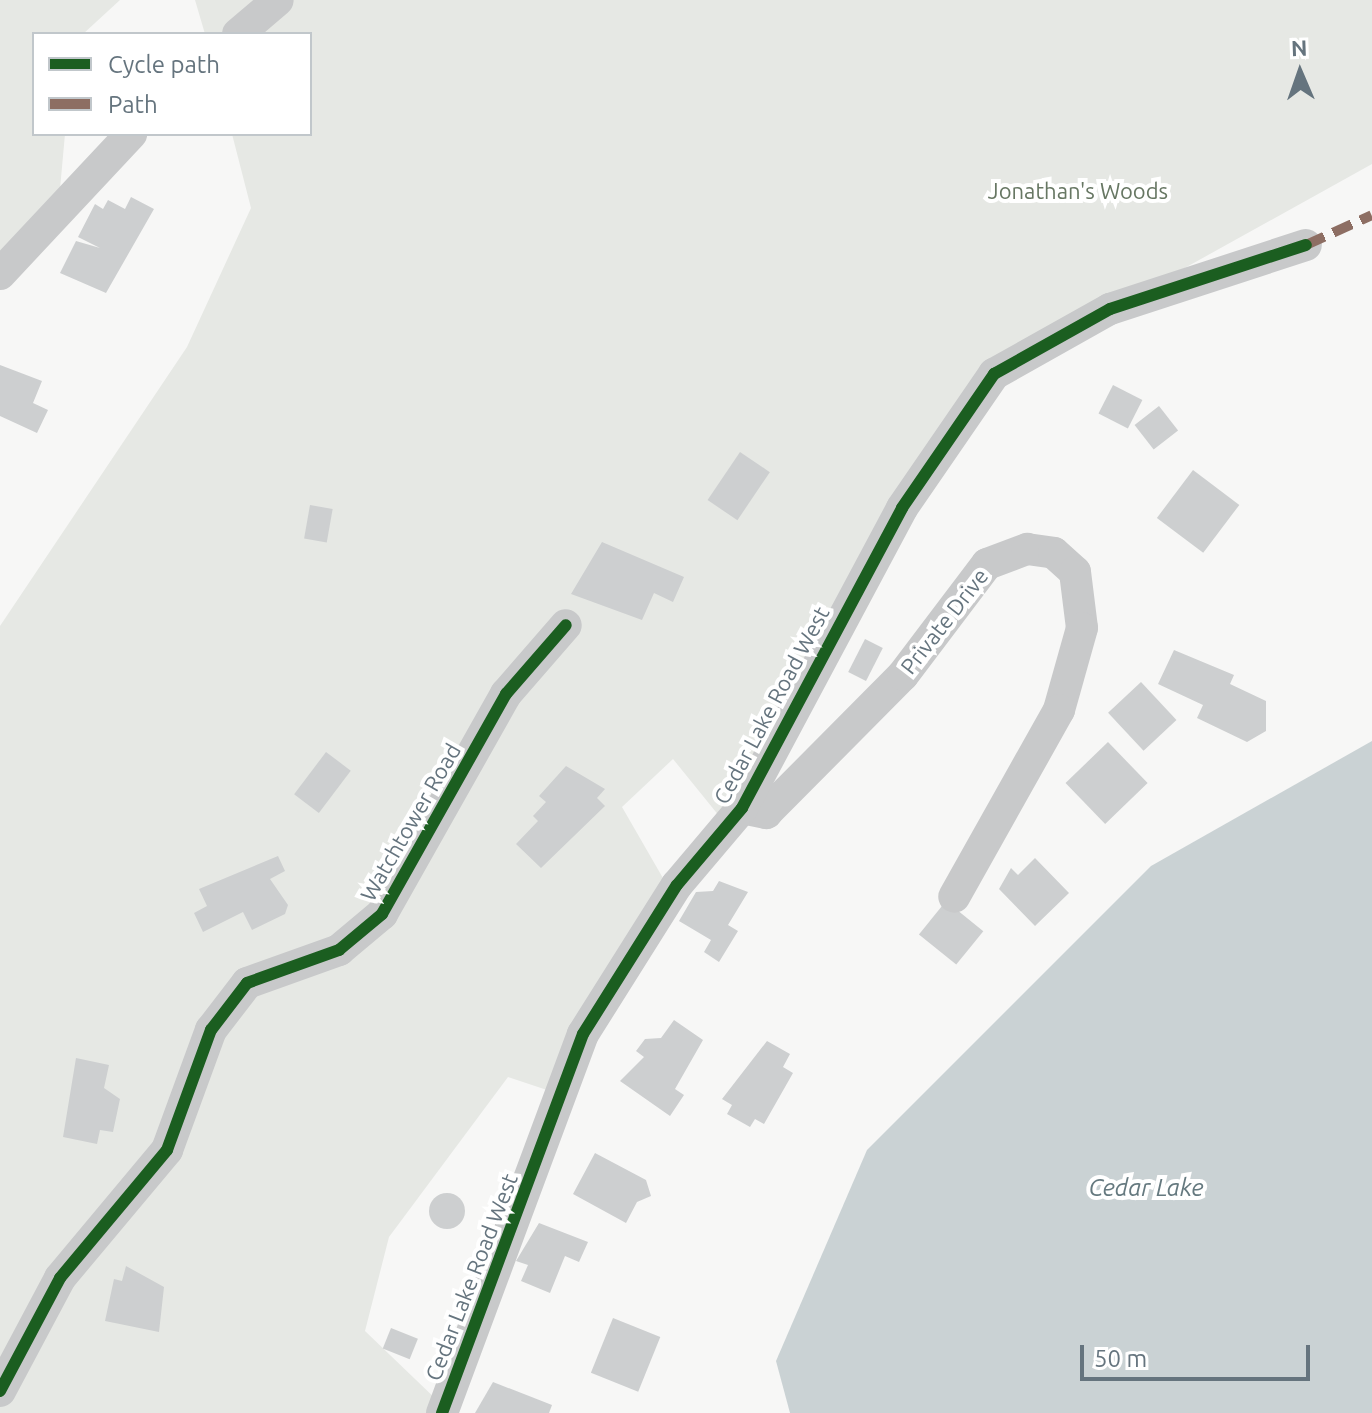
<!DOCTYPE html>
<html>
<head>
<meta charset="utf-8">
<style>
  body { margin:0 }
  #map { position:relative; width:1372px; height:1413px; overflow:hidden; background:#f7f7f6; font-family:Ubuntu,sans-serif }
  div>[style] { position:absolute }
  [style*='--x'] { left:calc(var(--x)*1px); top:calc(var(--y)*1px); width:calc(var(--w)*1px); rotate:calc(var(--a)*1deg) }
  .green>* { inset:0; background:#e6e8e4 }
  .water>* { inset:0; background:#cad2d4 }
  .building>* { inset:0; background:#cdcfd0; transform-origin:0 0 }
  .round { border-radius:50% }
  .minor>* { height:32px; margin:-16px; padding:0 16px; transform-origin:16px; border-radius:16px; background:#c8c9ca }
  .quiet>* { height:10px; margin-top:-5px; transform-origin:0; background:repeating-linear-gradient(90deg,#8d6e63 0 20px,transparent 0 30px) }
  .cycleway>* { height:12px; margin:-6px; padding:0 6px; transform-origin:6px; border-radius:6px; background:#1b5e20 }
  span { translate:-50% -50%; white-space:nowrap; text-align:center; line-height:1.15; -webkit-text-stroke:8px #fff; paint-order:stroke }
  .park-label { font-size:22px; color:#677763 }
  .street-label { font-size:22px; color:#65747e }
  .water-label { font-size:24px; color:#65797f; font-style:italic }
  .legend { position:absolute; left:32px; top:32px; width:280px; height:104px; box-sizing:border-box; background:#fff; border:2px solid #c1c7cb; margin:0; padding:10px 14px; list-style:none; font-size:24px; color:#65747e }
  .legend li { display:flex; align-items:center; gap:16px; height:40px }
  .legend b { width:40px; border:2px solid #c1c7cb }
  .north { position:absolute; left:1260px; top:32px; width:80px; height:80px; -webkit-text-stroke:6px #fff; paint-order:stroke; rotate:358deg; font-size:22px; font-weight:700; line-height:32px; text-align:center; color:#65747e }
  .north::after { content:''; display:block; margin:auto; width:28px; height:36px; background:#65747e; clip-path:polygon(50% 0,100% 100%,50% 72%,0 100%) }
  .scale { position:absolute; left:1080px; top:1345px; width:230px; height:36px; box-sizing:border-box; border:4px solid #65747e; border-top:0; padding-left:10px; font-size:24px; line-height:28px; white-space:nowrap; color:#65747e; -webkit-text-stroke:6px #fff; paint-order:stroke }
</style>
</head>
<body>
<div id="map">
  <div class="green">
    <i style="clip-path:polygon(0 0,120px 0,83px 34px,34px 34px,34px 134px,65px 134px,59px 200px,0 287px)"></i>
    <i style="clip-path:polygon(195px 0,1372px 0,1372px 164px,1064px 335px,987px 394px,724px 822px,673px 759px,622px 807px,671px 892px,556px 1093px,508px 1077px,389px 1237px,365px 1331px,440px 1403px,437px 1413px,0 1413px,0 626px,187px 347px,251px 208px,232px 134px,310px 134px,310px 34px,205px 34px)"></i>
  </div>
  <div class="water">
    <i style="clip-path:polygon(1372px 741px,1372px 1413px,790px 1413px,776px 1361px,867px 1150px,1151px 866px)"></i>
  </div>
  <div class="building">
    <i style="clip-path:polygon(131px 197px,154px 209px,106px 293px,60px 273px,76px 241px,100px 248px,78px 237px,95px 204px,103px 209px,108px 200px,125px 209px)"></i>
    <i style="clip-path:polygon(0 365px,42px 381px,33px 403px,48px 410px,37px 433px,0 416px)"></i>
    <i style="left:1113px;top:385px;width:33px;height:32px;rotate:27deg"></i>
    <i style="left:1159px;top:406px;width:31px;height:31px;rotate:52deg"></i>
    <i style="left:740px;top:452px;width:36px;height:58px;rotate:34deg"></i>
    <i style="left:1193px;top:470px;width:58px;height:60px;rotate:37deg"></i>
    <i style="left:310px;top:505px;width:23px;height:34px;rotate:10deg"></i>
    <i style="clip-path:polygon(602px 542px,684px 577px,673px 602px,654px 593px,642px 620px,571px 594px)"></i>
    <i style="left:865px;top:639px;width:20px;height:37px;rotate:27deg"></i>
    <i style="clip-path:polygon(1174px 650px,1234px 675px,1230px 684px,1266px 701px,1266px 731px,1247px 742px,1197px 718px,1203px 705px,1158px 684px)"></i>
    <i style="left:1141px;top:682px;width:52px;height:45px;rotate:47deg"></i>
    <i style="left:1108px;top:742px;width:57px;height:59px;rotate:46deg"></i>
    <i style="left:326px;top:752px;width:31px;height:53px;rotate:37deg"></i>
    <i style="clip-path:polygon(566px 766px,605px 789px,597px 798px,605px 806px,541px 868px,516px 844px,538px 821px,533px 816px,546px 802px,539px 796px)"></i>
    <i style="clip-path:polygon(278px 856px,285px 871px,270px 879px,288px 905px,285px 914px,252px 930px,243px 912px,203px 932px,194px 913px,207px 906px,199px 889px)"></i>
    <i style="clip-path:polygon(1035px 858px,1069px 893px,1035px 926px,999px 889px,1011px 868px,1018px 875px)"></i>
    <i style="clip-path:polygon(719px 881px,748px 892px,728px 925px,738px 931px,719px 962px,704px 952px,711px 940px,679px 921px,696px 892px,713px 891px)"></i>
    <i style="left:946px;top:901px;width:48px;height:43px;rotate:39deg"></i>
    <i style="clip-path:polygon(674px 1020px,703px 1040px,675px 1089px,684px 1095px,670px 1116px,620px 1081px,644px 1057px,636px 1051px,645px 1039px,661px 1038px)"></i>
    <i style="clip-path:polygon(767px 1041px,790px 1054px,783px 1067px,793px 1073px,764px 1124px,755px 1119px,750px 1127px,727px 1114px,732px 1105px,722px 1099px)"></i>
    <i style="clip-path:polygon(76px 1058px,109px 1065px,104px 1088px,120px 1099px,113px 1132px,100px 1130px,97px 1144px,63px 1137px)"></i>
    <i style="clip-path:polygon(595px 1153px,646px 1180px,651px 1196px,637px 1202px,626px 1223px,573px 1194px)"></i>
    <i class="round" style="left:429px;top:1193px;width:36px;height:36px"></i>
    <i style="clip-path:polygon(539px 1223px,588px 1242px,579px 1262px,565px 1256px,550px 1293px,521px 1281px,528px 1265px,516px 1261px)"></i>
    <i style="clip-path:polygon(126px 1266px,164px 1287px,159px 1332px,105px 1321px,114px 1279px,122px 1281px)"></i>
    <i style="left:613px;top:1318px;width:51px;height:59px;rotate:22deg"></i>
    <i style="left:391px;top:1328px;width:29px;height:22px;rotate:22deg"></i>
    <i style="clip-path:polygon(493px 1382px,552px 1405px,549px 1413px,475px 1413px)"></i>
  </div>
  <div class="minor">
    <i style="--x:238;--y:34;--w:52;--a:-40.4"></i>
    <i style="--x:0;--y:274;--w:192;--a:-46.9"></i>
    <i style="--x:742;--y:808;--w:25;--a:12"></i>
    <i style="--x:766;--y:813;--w:194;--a:-45.2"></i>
    <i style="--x:903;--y:675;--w:139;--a:-52.9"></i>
    <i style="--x:987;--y:564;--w:43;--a:-20.6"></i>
    <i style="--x:1027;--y:549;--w:27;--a:8"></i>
    <i style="--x:1054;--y:553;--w:28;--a:42"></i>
    <i style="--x:1075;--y:572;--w:56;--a:82.9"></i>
    <i style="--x:1082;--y:628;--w:85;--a:105.7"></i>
    <i style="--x:1059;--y:710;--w:214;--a:119.3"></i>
    <i style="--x:0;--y:1391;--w:128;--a:-62"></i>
    <i style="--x:60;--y:1278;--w:167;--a:-50.1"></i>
    <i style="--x:167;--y:1150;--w:128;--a:-69.9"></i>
    <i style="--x:211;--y:1030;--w:59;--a:-52.5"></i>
    <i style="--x:247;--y:983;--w:98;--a:-19.7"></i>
    <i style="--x:339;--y:950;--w:56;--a:-39.9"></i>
    <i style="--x:382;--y:914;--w:253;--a:-60.6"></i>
    <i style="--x:506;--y:694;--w:91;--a:-49"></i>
    <i style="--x:442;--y:1413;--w:404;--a:-69.6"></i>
    <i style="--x:583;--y:1034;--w:176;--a:-57.8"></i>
    <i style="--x:677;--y:885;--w:101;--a:-49.8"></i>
    <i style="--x:742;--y:808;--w:340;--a:-61.9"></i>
    <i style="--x:902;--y:508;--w:163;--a:-55.5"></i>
    <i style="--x:994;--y:374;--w:133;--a:-29.3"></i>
    <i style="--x:1110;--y:309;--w:206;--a:-18.1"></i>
  </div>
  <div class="quiet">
    <i style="--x:1306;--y:245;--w:72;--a:-24.4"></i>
  </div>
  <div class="cycleway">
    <i style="--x:0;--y:1391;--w:128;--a:-62"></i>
    <i style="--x:60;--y:1278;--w:167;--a:-50.1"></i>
    <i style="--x:167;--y:1150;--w:128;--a:-69.9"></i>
    <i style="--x:211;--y:1030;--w:59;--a:-52.5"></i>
    <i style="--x:247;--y:983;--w:98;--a:-19.7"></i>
    <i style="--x:339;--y:950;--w:56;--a:-39.9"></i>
    <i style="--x:382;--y:914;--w:253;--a:-60.6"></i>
    <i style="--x:506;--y:694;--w:91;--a:-49"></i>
    <i style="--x:442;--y:1413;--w:404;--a:-69.6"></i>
    <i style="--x:583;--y:1034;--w:176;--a:-57.8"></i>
    <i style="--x:677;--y:885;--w:101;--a:-49.8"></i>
    <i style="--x:742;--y:808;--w:340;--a:-61.9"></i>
    <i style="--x:902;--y:508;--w:163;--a:-55.5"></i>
    <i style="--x:994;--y:374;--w:133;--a:-29.3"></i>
    <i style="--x:1110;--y:309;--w:206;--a:-18.1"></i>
  </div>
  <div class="park-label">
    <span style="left:1078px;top:191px">Jonathan's Woods</span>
  </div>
  <div class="street-label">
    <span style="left:944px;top:621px;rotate:-52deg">Private Drive</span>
    <span style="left:771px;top:705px;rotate:-62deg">Cedar Lake Road West</span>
    <span style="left:410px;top:822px;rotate:-60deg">Watchtower Road</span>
    <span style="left:471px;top:1277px;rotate:-69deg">Cedar Lake Road West</span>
  </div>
  <div class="water-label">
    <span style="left:1146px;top:1188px">Cedar Lake</span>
  </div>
  <ul class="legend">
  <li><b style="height:10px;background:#1b5e20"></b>Cycle path</li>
  <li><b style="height:10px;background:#8d6e63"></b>Path</li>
  </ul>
  <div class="north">N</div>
  <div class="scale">50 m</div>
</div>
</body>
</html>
